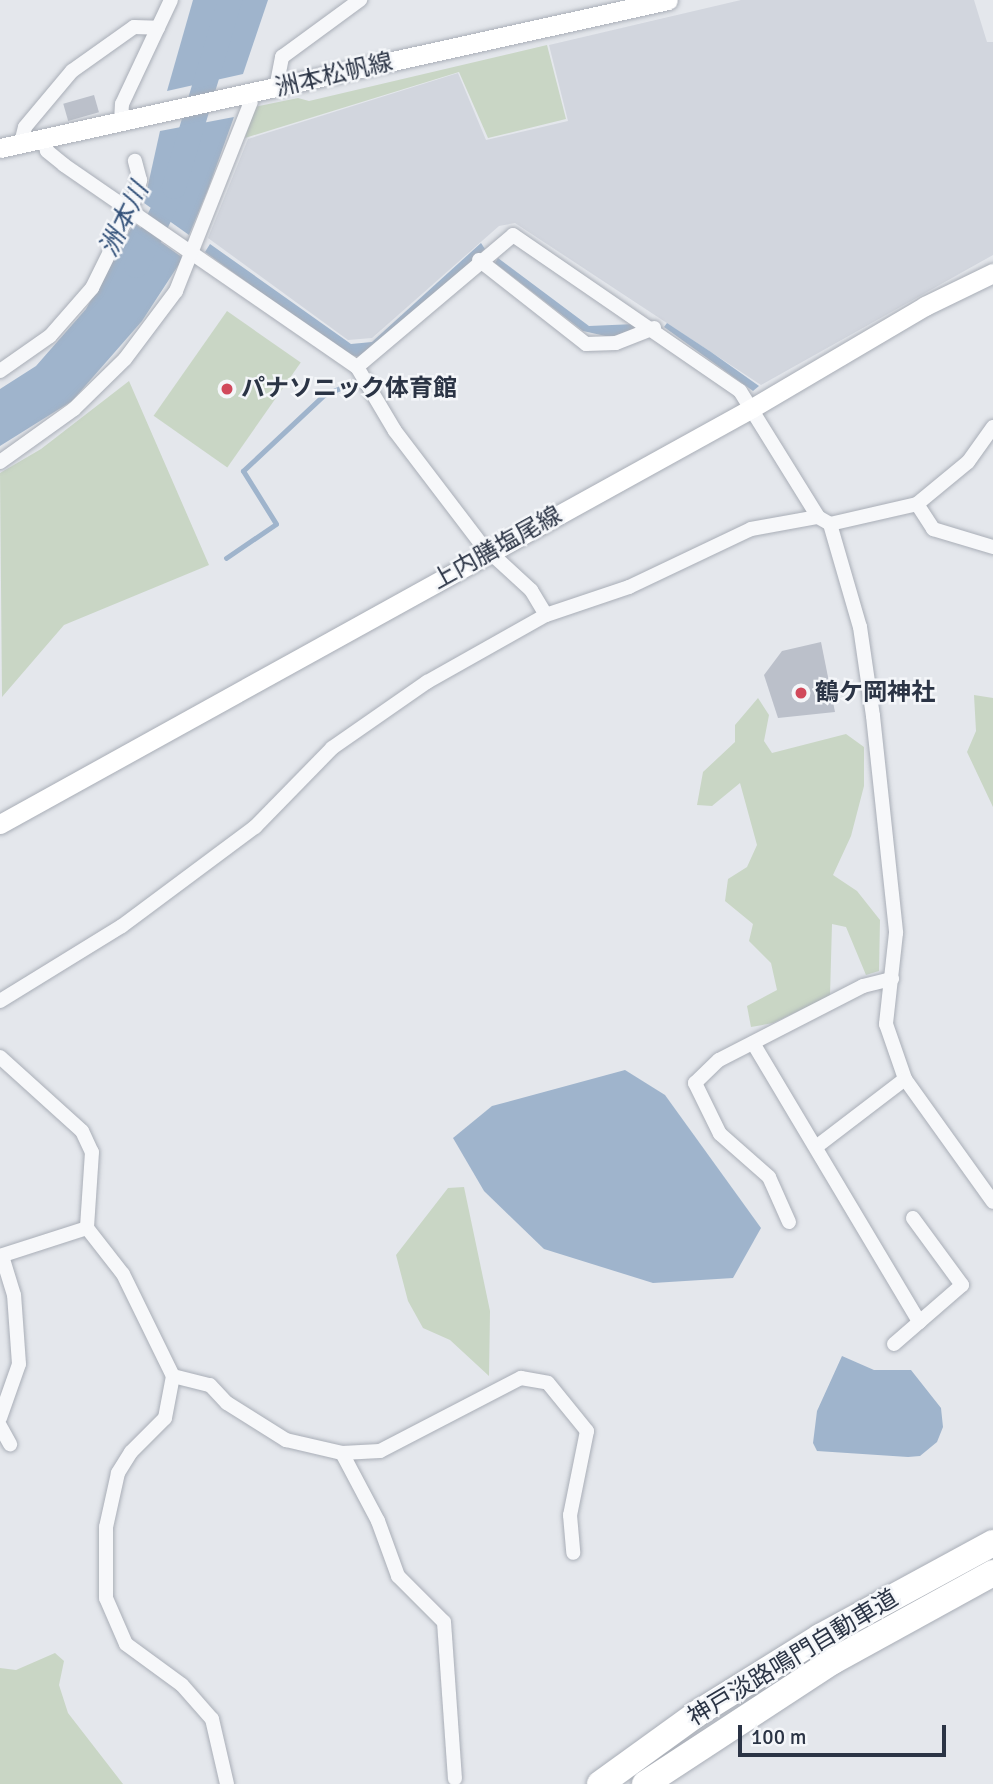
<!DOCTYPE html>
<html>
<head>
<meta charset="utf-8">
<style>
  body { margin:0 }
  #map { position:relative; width:993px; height:1784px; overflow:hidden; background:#e4e7ec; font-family:Signika,"Noto Sans JP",sans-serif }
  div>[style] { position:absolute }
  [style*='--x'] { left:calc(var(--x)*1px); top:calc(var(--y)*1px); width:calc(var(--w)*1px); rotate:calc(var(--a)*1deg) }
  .built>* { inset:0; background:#d2d6de }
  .green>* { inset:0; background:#c9d6c5; transform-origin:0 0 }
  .water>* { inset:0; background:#9fb4cc }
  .stream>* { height:4.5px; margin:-2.25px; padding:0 2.25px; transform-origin:2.25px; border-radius:2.25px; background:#9fb4cc }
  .river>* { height:24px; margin:-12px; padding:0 12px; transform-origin:12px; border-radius:12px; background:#9fb4cc }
  .building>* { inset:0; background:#bbc0ca; transform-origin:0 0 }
  .roads { filter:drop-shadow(0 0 2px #a9aeb7) drop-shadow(0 0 2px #a9aeb7) }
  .minor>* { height:14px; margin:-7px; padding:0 7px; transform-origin:7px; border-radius:7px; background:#f7f8fa }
  .secondary>* { height:19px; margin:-9.5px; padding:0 9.5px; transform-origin:9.5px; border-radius:9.5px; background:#fff }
  .motorway>* { height:26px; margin:-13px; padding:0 13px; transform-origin:13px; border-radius:13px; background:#fff }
  .dots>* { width:19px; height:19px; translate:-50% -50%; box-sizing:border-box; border:4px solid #f4f6f9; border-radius:50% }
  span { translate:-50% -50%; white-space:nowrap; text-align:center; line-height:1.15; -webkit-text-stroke:5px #f4f6f9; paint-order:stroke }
  .street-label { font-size:24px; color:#2b3445 }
  .poi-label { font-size:24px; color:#2b3445; font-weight:700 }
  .left { translate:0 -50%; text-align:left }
  .water-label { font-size:26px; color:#34527a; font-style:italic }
  .scale { position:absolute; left:738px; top:1725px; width:208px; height:32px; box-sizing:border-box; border:4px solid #2b3445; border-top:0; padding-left:9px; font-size:21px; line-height:24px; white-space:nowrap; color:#2b3445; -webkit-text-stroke:5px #f4f6f9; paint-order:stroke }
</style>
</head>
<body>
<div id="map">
  <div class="built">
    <i style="clip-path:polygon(741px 0,974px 0,987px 42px,993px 42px,993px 255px,761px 385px,515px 223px,499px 226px,372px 338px,348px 340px,208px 238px,248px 139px,458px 73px,486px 140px,568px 121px,549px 45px)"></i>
  </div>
  <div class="green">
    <i style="clip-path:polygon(547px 45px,566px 119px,488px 138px,459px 72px,245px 138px,254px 107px,298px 98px,309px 101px)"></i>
    <i style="left:227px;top:311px;width:90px;height:128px;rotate:35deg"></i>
    <i style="clip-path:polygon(129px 381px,209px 565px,64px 625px,2px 697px,0 473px,41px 449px)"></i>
    <i style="clip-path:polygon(974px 695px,993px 698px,993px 807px,967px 752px,976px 731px)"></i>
    <i style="clip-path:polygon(758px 698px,769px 715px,764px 741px,772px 753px,846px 734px,864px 747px,864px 786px,851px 836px,833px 875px,857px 891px,880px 920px,879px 971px,866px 975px,846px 927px,832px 924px,830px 996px,773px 1023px,751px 1027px,747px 1006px,777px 990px,771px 963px,749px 941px,753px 924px,725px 901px,728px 879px,747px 867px,757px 845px,740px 783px,712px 806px,697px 805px,703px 772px,735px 742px,735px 725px)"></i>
    <i style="clip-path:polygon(464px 1187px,490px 1311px,489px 1376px,450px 1340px,423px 1328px,408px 1301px,396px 1255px,448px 1188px)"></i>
    <i style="clip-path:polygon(55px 1653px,64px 1661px,59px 1685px,68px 1713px,123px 1784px,0 1784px,0 1668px,16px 1670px)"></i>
  </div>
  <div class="water">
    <i style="clip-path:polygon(193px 0,268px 0,243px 74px,167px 91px)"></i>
    <i style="clip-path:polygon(234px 117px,208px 189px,189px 235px,144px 203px,160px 131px)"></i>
    <i style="clip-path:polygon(134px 223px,183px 258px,142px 321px,72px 401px,0 446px,0 389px,36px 366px,86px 309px)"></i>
    <i style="clip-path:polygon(481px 243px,485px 249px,374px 352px,360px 357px,347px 354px,205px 252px,210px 244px,351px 344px,372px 342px)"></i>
    <i style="clip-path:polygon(498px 258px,589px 326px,635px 324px,637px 329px,610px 337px,583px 331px,495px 263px)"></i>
    <i style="clip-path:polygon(667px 323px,711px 352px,759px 386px,753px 391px,664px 327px)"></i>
    <i style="clip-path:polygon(625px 1070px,665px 1095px,761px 1228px,733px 1278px,653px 1283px,544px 1249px,484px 1191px,453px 1138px,492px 1106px)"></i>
    <i style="clip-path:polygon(842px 1356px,874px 1370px,911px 1370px,941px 1408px,943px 1427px,937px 1442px,920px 1456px,908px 1457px,817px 1451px,813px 1443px,817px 1411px)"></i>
  </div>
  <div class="stream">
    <i style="--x:226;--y:558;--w:60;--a:-34.2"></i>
    <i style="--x:276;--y:524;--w:62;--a:-121.9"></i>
    <i style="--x:243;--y:471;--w:111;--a:-43.2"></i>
    <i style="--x:324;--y:395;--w:33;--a:-23"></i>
  </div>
  <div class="river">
    <i style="--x:136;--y:266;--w:88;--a:-64.3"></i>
    <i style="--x:174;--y:187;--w:195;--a:-73.3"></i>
  </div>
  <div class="building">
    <i style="left:94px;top:95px;width:18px;height:32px;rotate:74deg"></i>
    <i style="clip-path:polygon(821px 642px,835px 712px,778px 718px,764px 675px,782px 651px)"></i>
  </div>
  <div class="roads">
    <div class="minor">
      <i style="--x:276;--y:88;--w:32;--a:-79"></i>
      <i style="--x:282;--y:57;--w:97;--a:-36.2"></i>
      <i style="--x:121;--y:122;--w:18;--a:-87"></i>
      <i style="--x:122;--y:104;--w:115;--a:-64.8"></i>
      <i style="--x:44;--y:138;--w:13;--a:77"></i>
      <i style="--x:47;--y:151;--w:22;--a:39"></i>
      <i style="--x:64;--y:165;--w:356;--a:34.6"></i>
      <i style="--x:357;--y:367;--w:74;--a:59.3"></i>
      <i style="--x:395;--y:431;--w:143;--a:52.7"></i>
      <i style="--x:482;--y:545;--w:67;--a:42.6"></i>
      <i style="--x:531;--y:590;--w:29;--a:59"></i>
      <i style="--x:21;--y:143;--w:16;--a:-76"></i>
      <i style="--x:25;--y:127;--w:73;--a:-50"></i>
      <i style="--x:72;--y:71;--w:76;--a:-35.4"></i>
      <i style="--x:134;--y:27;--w:24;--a:2"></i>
      <i style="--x:479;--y:260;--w:136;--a:38.1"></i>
      <i style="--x:586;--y:344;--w:30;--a:-2"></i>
      <i style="--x:616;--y:343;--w:41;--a:-21.5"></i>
      <i style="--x:357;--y:367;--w:204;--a:-40.2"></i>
      <i style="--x:513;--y:235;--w:275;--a:34.5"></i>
      <i style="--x:740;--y:391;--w:148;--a:58.2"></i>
      <i style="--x:818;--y:517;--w:14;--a:30"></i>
      <i style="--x:830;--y:524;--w:89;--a:-12.9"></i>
      <i style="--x:917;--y:504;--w:66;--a:-39.5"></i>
      <i style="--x:968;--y:462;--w:43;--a:-54.5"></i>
      <i style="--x:0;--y:371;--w:61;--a:-35"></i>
      <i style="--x:50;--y:336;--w:64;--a:-48.8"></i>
      <i style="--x:92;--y:288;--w:90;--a:-63.7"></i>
      <i style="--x:132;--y:207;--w:28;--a:-73"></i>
      <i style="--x:140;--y:180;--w:20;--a:-105"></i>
      <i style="--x:0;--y:462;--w:91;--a:-35.6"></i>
      <i style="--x:74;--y:409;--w:71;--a:-44.4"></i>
      <i style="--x:125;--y:359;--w:85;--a:-53.1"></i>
      <i style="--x:176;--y:291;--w:203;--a:-68.4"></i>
      <i style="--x:917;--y:504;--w:30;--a:57"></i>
      <i style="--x:933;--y:529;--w:63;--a:16.7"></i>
      <i style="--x:830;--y:524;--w:107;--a:73.8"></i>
      <i style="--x:860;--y:627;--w:90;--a:81.7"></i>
      <i style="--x:873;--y:716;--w:218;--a:83.9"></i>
      <i style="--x:896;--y:933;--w:92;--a:96.3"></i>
      <i style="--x:886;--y:1024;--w:58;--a:70.9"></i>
      <i style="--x:905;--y:1079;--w:151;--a:54.4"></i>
      <i style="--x:0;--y:1001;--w:143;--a:-31.6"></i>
      <i style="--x:122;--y:926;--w:166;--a:-36.7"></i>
      <i style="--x:255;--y:827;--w:110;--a:-45.7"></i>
      <i style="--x:332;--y:748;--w:116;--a:-34.8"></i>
      <i style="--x:427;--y:682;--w:137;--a:-29.4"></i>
      <i style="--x:546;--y:615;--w:88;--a:-18.6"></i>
      <i style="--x:629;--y:587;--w:135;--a:-25.4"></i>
      <i style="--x:751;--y:529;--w:68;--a:-10.2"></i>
      <i style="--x:753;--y:1043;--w:325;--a:59.2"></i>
      <i style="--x:0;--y:1057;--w:110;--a:42.1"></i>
      <i style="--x:82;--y:1131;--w:23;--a:65"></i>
      <i style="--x:92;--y:1152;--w:76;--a:93.8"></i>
      <i style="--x:87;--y:1228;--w:58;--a:52"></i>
      <i style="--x:123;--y:1274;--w:114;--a:63.9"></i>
      <i style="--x:173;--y:1376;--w:43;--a:100.8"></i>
      <i style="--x:165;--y:1418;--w:48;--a:135"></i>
      <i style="--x:131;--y:1452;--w:25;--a:122"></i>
      <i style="--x:118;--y:1473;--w:55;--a:102.5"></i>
      <i style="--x:106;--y:1527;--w:71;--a:90"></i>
      <i style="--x:106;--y:1598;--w:50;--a:66.5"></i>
      <i style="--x:126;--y:1644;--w:69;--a:36.2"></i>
      <i style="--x:182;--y:1685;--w:45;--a:48.6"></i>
      <i style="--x:212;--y:1719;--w:67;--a:77"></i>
      <i style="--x:816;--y:1147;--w:112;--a:-37.4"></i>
      <i style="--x:789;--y:1222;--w:49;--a:-114"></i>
      <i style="--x:769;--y:1177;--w:65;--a:-138.7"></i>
      <i style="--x:720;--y:1134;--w:57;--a:-116.1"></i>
      <i style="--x:695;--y:1083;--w:33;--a:-44"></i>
      <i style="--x:719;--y:1060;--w:162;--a:-27.2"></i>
      <i style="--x:863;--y:986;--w:30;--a:-14"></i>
      <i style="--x:0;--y:1256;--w:91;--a:-17.8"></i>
      <i style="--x:894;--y:1344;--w:90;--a:-40.9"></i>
      <i style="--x:962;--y:1285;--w:83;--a:-126.2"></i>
      <i style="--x:173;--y:1376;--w:38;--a:14"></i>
      <i style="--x:210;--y:1385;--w:25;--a:47"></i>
      <i style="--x:227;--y:1403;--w:70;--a:32.1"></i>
      <i style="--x:286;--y:1440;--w:57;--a:13.1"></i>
      <i style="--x:342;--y:1453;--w:38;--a:-3"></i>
      <i style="--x:380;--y:1451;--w:159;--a:-27.4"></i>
      <i style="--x:521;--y:1378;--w:27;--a:10"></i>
      <i style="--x:548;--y:1383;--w:62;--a:50.9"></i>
      <i style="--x:587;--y:1431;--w:86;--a:101.4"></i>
      <i style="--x:570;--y:1515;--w:38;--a:85"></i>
      <i style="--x:0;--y:1418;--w:57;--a:-70.6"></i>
      <i style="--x:19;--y:1364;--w:69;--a:-94.1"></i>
      <i style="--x:14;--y:1295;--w:41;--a:-107.1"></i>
      <i style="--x:0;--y:1426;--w:21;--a:61"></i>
      <i style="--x:342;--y:1453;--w:77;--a:62.1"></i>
      <i style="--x:378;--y:1521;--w:59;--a:70"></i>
      <i style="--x:398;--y:1576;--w:65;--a:45"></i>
      <i style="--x:444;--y:1622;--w:157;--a:86"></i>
    </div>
    <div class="secondary">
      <i style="--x:0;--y:148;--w:684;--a:-12.49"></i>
      <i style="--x:0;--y:824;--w:859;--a:-28.95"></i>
      <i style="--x:752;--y:408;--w:201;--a:-30.5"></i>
      <i style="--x:925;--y:306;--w:76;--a:-25.9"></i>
    </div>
    <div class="motorway">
      <i style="--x:600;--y:1784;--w:121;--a:-35.9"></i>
      <i style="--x:698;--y:1713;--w:144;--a:-31.9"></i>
      <i style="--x:820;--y:1637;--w:197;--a:-28.5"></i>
      <i style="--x:645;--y:1784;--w:225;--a:-33.2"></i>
      <i style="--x:833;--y:1661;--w:183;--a:-28.8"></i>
    </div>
  </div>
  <div class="dots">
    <i style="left:227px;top:389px;background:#d1495b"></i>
    <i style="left:801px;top:693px;background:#d1495b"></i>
  </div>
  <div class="street-label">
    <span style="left:334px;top:75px;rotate:-13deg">洲本松帆線</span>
    <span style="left:497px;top:548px;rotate:-29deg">上内膳塩尾線</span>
    <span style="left:793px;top:1658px;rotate:-31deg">神戸淡路鳴門自動車道</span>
  </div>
  <div class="poi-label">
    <span class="left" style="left:241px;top:389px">パナソニック体育館</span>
    <span class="left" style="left:815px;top:693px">鶴ケ岡神社</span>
  </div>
  <div class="water-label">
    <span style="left:125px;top:220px;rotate:-64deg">洲本川</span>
  </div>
  <div class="scale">100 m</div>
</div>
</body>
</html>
